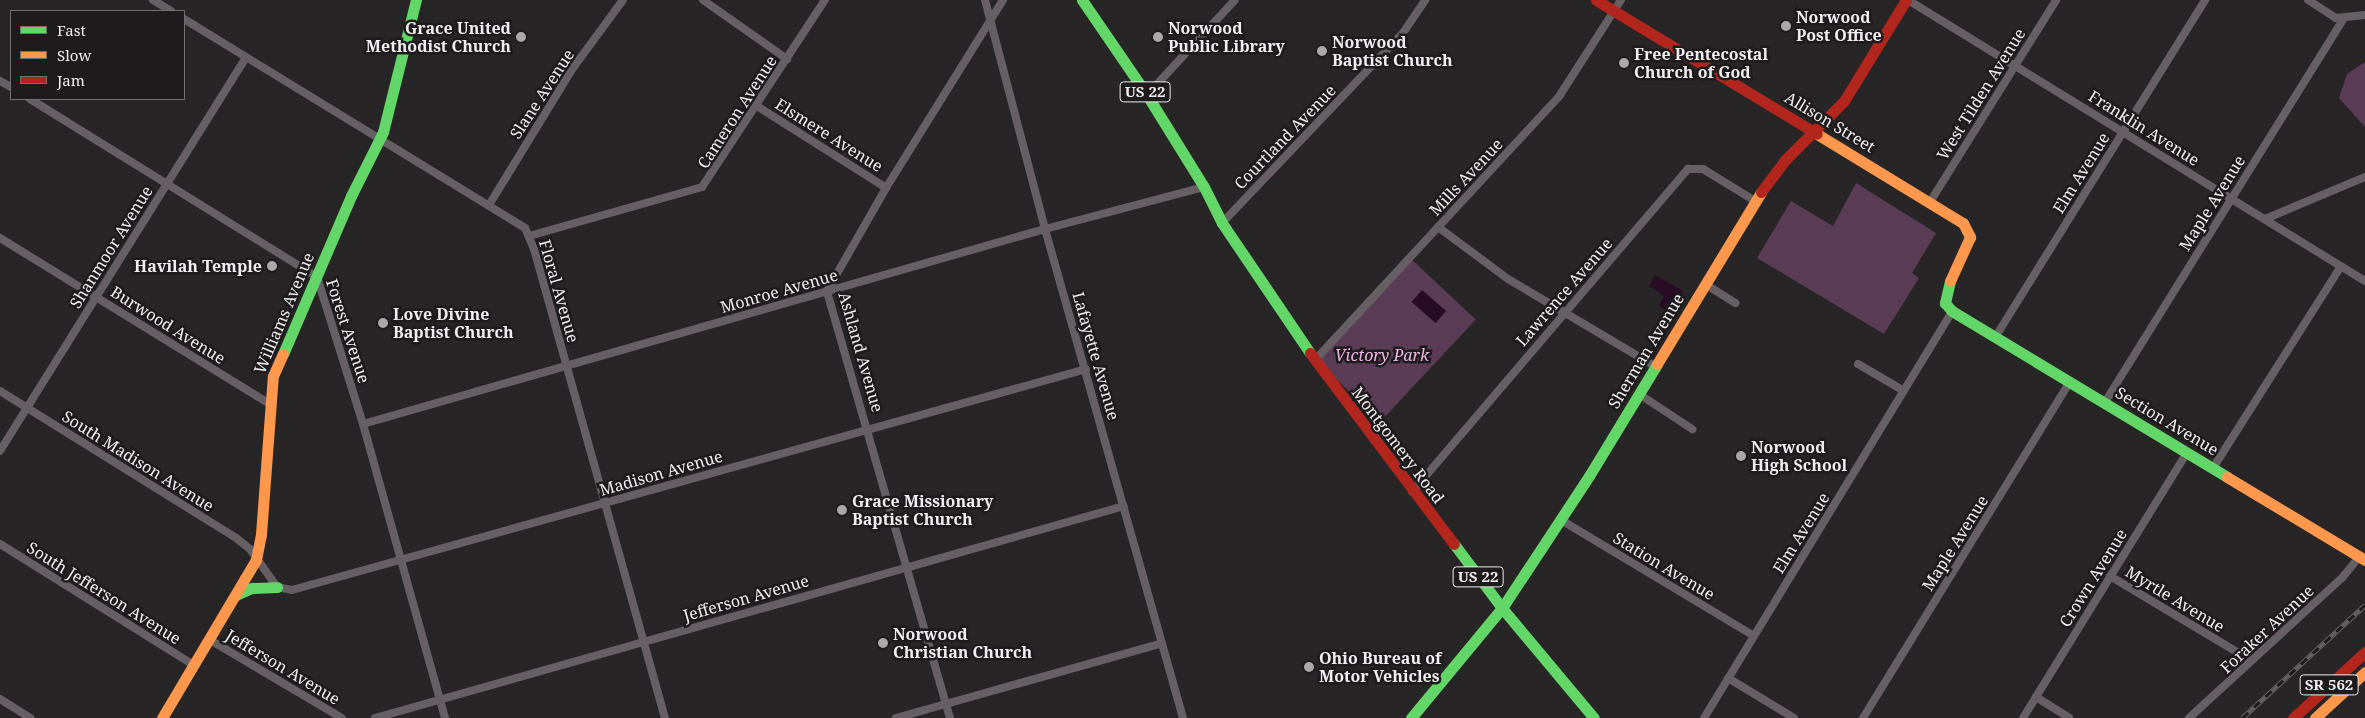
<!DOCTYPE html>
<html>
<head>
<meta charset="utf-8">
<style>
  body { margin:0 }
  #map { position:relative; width:2365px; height:718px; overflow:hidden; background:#272526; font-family:"Noto Serif",serif }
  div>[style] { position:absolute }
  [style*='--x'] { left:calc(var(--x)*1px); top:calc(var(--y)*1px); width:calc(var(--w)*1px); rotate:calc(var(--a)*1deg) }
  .green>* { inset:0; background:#5a3c55; transform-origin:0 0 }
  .water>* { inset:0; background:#270c23; transform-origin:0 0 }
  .street>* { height:8px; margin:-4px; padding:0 4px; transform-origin:4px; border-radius:4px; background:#666065 }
  .fast>* { height:11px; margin:-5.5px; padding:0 5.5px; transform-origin:5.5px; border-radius:5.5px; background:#63d668 }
  .slow>* { height:11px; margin:-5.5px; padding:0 5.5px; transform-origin:5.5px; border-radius:5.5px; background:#ff974d }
  .jam>* { height:11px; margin:-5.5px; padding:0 5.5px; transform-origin:5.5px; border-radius:5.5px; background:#b3261e }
  .rail>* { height:4.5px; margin-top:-2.25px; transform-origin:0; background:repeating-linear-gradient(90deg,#1e1b1d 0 8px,#636162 0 16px); box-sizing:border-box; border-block:1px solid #636162 }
  .dots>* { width:14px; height:14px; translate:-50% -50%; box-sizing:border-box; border:2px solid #1e1b1d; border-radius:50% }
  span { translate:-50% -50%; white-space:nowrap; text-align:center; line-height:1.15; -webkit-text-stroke:5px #1e1b1d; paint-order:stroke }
  .shield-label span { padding:1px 4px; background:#1e1b1d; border:1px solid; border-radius:4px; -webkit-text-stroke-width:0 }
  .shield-label { font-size:15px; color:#f0eef0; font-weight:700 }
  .poi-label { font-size:16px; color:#f0eef0; font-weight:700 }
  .left { translate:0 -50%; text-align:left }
  .right { translate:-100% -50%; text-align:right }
  .street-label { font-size:16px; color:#f0eef0 }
  .park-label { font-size:16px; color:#f1b5e7; font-style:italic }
  .legend { position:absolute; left:10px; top:10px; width:175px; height:90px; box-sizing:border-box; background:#1e1b1d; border:1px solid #726f71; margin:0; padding:6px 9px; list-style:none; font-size:15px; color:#f0eef0 }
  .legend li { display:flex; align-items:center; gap:10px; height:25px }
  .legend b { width:25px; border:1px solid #726f71 }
</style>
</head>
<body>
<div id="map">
  <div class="green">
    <i style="clip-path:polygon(2365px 62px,2365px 127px,2339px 98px,2347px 74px)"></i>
    <i style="clip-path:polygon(1856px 183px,1936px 233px,1912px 273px,1919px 278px,1884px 334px,1757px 258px,1791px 201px,1833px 226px)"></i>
    <i style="left:1410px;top:258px;width:90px;height:139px;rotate:43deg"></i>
  </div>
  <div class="water">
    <i style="clip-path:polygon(1655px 275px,1683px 291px,1671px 312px,1659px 306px,1664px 296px,1649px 286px)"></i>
    <i style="left:1422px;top:290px;width:32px;height:16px;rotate:41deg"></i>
  </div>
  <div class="street">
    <i style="--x:153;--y:0;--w:21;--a:31"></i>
    <i style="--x:703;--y:0;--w:103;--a:35.1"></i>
    <i style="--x:985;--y:0;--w:237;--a:75.3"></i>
    <i style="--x:1045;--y:229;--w:508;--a:74.24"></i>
    <i style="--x:1908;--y:0;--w:536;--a:31.59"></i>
    <i style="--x:2308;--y:0;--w:33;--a:33"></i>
    <i style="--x:2336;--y:18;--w:29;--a:-6"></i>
    <i style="--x:184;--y:19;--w:400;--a:31.5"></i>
    <i style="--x:525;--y:228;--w:23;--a:67"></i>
    <i style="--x:534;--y:249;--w:487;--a:74.4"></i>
    <i style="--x:0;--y:81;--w:13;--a:29"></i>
    <i style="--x:1147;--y:95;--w:129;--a:-47.2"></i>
    <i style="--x:30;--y:99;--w:338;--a:31.8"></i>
    <i style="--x:317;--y:277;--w:154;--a:72.6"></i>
    <i style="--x:363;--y:424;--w:305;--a:74.4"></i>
    <i style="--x:757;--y:106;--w:153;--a:32.4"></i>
    <i style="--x:1930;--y:202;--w:238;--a:-58"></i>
    <i style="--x:489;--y:205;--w:161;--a:-58.5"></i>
    <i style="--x:573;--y:68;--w:84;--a:-53.7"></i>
    <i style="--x:2265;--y:219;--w:108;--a:-22.8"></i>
    <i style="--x:1222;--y:223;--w:262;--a:-46.4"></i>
    <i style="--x:1403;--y:33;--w:40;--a:-56"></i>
    <i style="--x:1438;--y:227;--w:87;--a:36.6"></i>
    <i style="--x:1508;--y:279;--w:172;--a:30.7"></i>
    <i style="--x:529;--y:236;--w:180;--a:-15.8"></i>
    <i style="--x:702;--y:187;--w:224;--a:-56.7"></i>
    <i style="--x:0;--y:238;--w:317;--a:31.6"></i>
    <i style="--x:1705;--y:284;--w:36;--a:32"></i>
    <i style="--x:1996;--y:336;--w:396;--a:-58.1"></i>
    <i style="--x:1315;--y:360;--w:361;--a:-47.2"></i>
    <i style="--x:1560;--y:95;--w:113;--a:-57.3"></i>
    <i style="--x:1858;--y:364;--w:53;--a:30.4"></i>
    <i style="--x:0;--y:391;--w:278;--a:31.9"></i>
    <i style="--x:236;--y:538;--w:18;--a:38"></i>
    <i style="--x:250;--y:549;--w:47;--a:54.6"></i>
    <i style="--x:277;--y:587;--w:15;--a:11"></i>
    <i style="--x:292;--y:590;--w:824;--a:-15.55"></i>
    <i style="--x:1639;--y:394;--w:64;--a:33.4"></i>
    <i style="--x:2105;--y:402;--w:451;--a:-58.1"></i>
    <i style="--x:363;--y:424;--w:709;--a:-15.96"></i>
    <i style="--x:1045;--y:229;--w:164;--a:-14.8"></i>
    <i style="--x:0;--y:451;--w:464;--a:-58"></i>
    <i style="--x:2213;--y:468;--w:239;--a:-57.6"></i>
    <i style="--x:1412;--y:492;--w:425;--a:-49.5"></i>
    <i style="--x:1688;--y:169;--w:15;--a:0"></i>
    <i style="--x:1703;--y:169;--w:61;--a:31.6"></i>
    <i style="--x:1561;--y:520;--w:225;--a:31"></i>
    <i style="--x:0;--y:544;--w:229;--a:32"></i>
    <i style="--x:2110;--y:576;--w:165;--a:30.9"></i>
    <i style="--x:210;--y:640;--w:153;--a:30.6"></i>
    <i style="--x:1728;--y:678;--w:77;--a:31.2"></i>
    <i style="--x:2036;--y:697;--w:39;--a:32"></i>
    <i style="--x:0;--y:699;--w:36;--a:32"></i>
    <i style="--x:375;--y:718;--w:778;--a:-15.8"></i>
    <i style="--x:896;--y:718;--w:276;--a:-15.7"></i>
    <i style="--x:950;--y:718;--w:444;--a:-106.1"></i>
    <i style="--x:827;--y:291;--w:119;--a:-60.2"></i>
    <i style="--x:886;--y:188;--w:221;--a:-58.1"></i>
    <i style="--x:1704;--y:718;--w:477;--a:-58.6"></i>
    <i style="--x:1863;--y:718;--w:395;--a:-58.4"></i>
    <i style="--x:2023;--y:718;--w:312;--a:-58.3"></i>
    <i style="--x:2189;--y:718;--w:207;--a:-42.5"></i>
    <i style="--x:2342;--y:578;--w:27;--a:-51"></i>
  </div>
  <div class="fast">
    <i style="--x:1082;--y:0;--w:115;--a:55.6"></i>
    <i style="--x:1147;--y:95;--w:108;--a:58.2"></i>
    <i style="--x:1204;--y:187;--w:40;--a:63.4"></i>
    <i style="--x:1222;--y:223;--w:157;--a:55.9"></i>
    <i style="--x:1950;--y:281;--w:23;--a:103"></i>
    <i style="--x:1945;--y:303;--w:11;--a:49"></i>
    <i style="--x:1952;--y:311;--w:321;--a:31.1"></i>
    <i style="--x:283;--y:354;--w:172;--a:-66.7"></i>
    <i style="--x:351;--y:196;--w:72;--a:-63.4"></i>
    <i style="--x:383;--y:132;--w:136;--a:-76"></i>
    <i style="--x:1454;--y:544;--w:80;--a:53.1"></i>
    <i style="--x:1502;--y:608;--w:143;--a:50.1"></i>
    <i style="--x:236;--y:595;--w:17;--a:-24"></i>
    <i style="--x:252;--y:588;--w:25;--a:-2"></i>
    <i style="--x:1411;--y:718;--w:143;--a:-50.4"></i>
    <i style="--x:1502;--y:608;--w:158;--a:-56.6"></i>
    <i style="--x:1589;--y:476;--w:131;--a:-58.7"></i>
  </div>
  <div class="slow">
    <i style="--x:1817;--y:134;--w:171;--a:31.4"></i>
    <i style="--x:1963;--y:223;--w:16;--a:63"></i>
    <i style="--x:1970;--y:237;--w:48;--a:114.4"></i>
    <i style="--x:1657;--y:364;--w:201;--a:-58.8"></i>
    <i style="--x:2227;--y:477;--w:161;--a:31"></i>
    <i style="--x:162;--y:718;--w:184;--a:-59.3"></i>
    <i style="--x:256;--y:560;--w:26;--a:-79"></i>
    <i style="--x:261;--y:534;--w:158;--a:-85.7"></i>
    <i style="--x:273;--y:376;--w:24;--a:-66"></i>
    <i style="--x:2315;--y:718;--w:68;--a:-42.6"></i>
  </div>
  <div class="jam">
    <i style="--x:1596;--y:0;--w:258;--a:31.2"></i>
    <i style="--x:1761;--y:192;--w:39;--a:-53"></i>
    <i style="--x:1784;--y:161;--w:85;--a:-45"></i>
    <i style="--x:1844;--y:101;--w:119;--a:-58.5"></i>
    <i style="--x:1310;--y:353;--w:239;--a:53"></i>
    <i style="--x:2293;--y:718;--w:98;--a:-42.5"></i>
  </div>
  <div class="rail">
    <i style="--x:2242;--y:718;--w:167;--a:-42.6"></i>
  </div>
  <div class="dots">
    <i style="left:1786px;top:26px;background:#aaa8a9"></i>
    <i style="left:521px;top:37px;background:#aaa8a9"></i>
    <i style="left:1158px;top:37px;background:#aaa8a9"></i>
    <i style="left:1322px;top:51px;background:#aaa8a9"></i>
    <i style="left:1624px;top:63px;background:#aaa8a9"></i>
    <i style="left:272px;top:266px;background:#aaa8a9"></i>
    <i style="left:383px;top:323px;background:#aaa8a9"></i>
    <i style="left:1741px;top:456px;background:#aaa8a9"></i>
    <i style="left:842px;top:510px;background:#aaa8a9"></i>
    <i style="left:883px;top:643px;background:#aaa8a9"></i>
    <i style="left:1309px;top:667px;background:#aaa8a9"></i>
  </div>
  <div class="shield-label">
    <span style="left:1145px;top:92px">US 22</span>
    <span style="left:1478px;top:577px">US 22</span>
    <span style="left:2329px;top:685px">SR 562</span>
  </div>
  <div class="poi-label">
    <span class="left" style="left:1796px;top:26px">Norwood<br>Post Office</span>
    <span class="right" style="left:511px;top:37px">Grace United<br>Methodist Church</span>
    <span class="left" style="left:1168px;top:37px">Norwood<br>Public Library</span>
    <span class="left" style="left:1332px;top:51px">Norwood<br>Baptist Church</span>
    <span class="left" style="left:1634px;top:63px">Free Pentecostal<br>Church of God</span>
    <span class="right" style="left:262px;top:266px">Havilah Temple</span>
    <span class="left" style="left:393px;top:323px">Love Divine<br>Baptist Church</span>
    <span class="left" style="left:1751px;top:456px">Norwood<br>High School</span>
    <span class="left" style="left:852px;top:510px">Grace Missionary<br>Baptist Church</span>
    <span class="left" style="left:893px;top:643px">Norwood<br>Christian Church</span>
    <span class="left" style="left:1319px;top:667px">Ohio Bureau of<br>Motor Vehicles</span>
  </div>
  <div class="street-label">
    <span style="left:542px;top:94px;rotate:-57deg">Slane Avenue</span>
    <span style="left:1981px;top:94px;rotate:-58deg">West Tilden Avenue</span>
    <span style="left:737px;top:112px;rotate:-57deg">Cameron Avenue</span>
    <span style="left:1830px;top:122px;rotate:31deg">Allison Street</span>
    <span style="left:2144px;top:128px;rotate:32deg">Franklin Avenue</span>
    <span style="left:829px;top:135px;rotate:32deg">Elsmere Avenue</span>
    <span style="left:1285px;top:137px;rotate:-46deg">Courtland Avenue</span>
    <span style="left:2081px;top:173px;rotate:-58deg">Elm Avenue</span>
    <span style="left:1466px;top:177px;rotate:-47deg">Mills Avenue</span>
    <span style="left:2212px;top:203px;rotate:-58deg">Maple Avenue</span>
    <span style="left:111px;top:247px;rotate:-58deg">Shanmoor Avenue</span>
    <span style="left:559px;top:291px;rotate:74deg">Floral Avenue</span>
    <span style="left:779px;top:291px;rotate:-16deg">Monroe Avenue</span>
    <span style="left:1564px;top:292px;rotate:-49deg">Lawrence Avenue</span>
    <span style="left:284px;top:313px;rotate:-67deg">Williams Avenue</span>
    <span style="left:168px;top:325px;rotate:32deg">Burwood Avenue</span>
    <span style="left:348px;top:331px;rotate:72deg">Forest Avenue</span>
    <span style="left:1646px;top:351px;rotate:-59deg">Sherman Avenue</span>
    <span style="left:861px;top:352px;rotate:74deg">Ashland Avenue</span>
    <span style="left:1096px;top:356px;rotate:74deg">Lafayette Avenue</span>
    <span style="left:2167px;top:421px;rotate:31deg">Section Avenue</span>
    <span style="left:1398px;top:445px;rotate:53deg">Montgomery Road</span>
    <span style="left:138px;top:461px;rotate:32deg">South Madison Avenue</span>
    <span style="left:661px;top:473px;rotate:-16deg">Madison Avenue</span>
    <span style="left:1801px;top:533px;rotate:-58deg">Elm Avenue</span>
    <span style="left:1955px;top:543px;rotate:-58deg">Maple Avenue</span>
    <span style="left:1664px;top:566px;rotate:31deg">Station Avenue</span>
    <span style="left:2093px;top:578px;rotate:-58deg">Crown Avenue</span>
    <span style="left:104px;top:593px;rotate:32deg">South Jefferson Avenue</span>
    <span style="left:746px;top:598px;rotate:-16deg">Jefferson Avenue</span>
    <span style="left:2175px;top:599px;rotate:31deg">Myrtle Avenue</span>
    <span style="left:2267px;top:629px;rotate:-43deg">Foraker Avenue</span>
    <span style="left:283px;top:667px;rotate:31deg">Jefferson Avenue</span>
  </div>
  <div class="park-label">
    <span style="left:1382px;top:355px">Victory Park</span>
  </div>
  <ul class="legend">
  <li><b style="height:6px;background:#63d668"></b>Fast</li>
  <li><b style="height:6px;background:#ff974d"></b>Slow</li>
  <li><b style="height:6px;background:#b3261e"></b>Jam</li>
  </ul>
</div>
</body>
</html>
